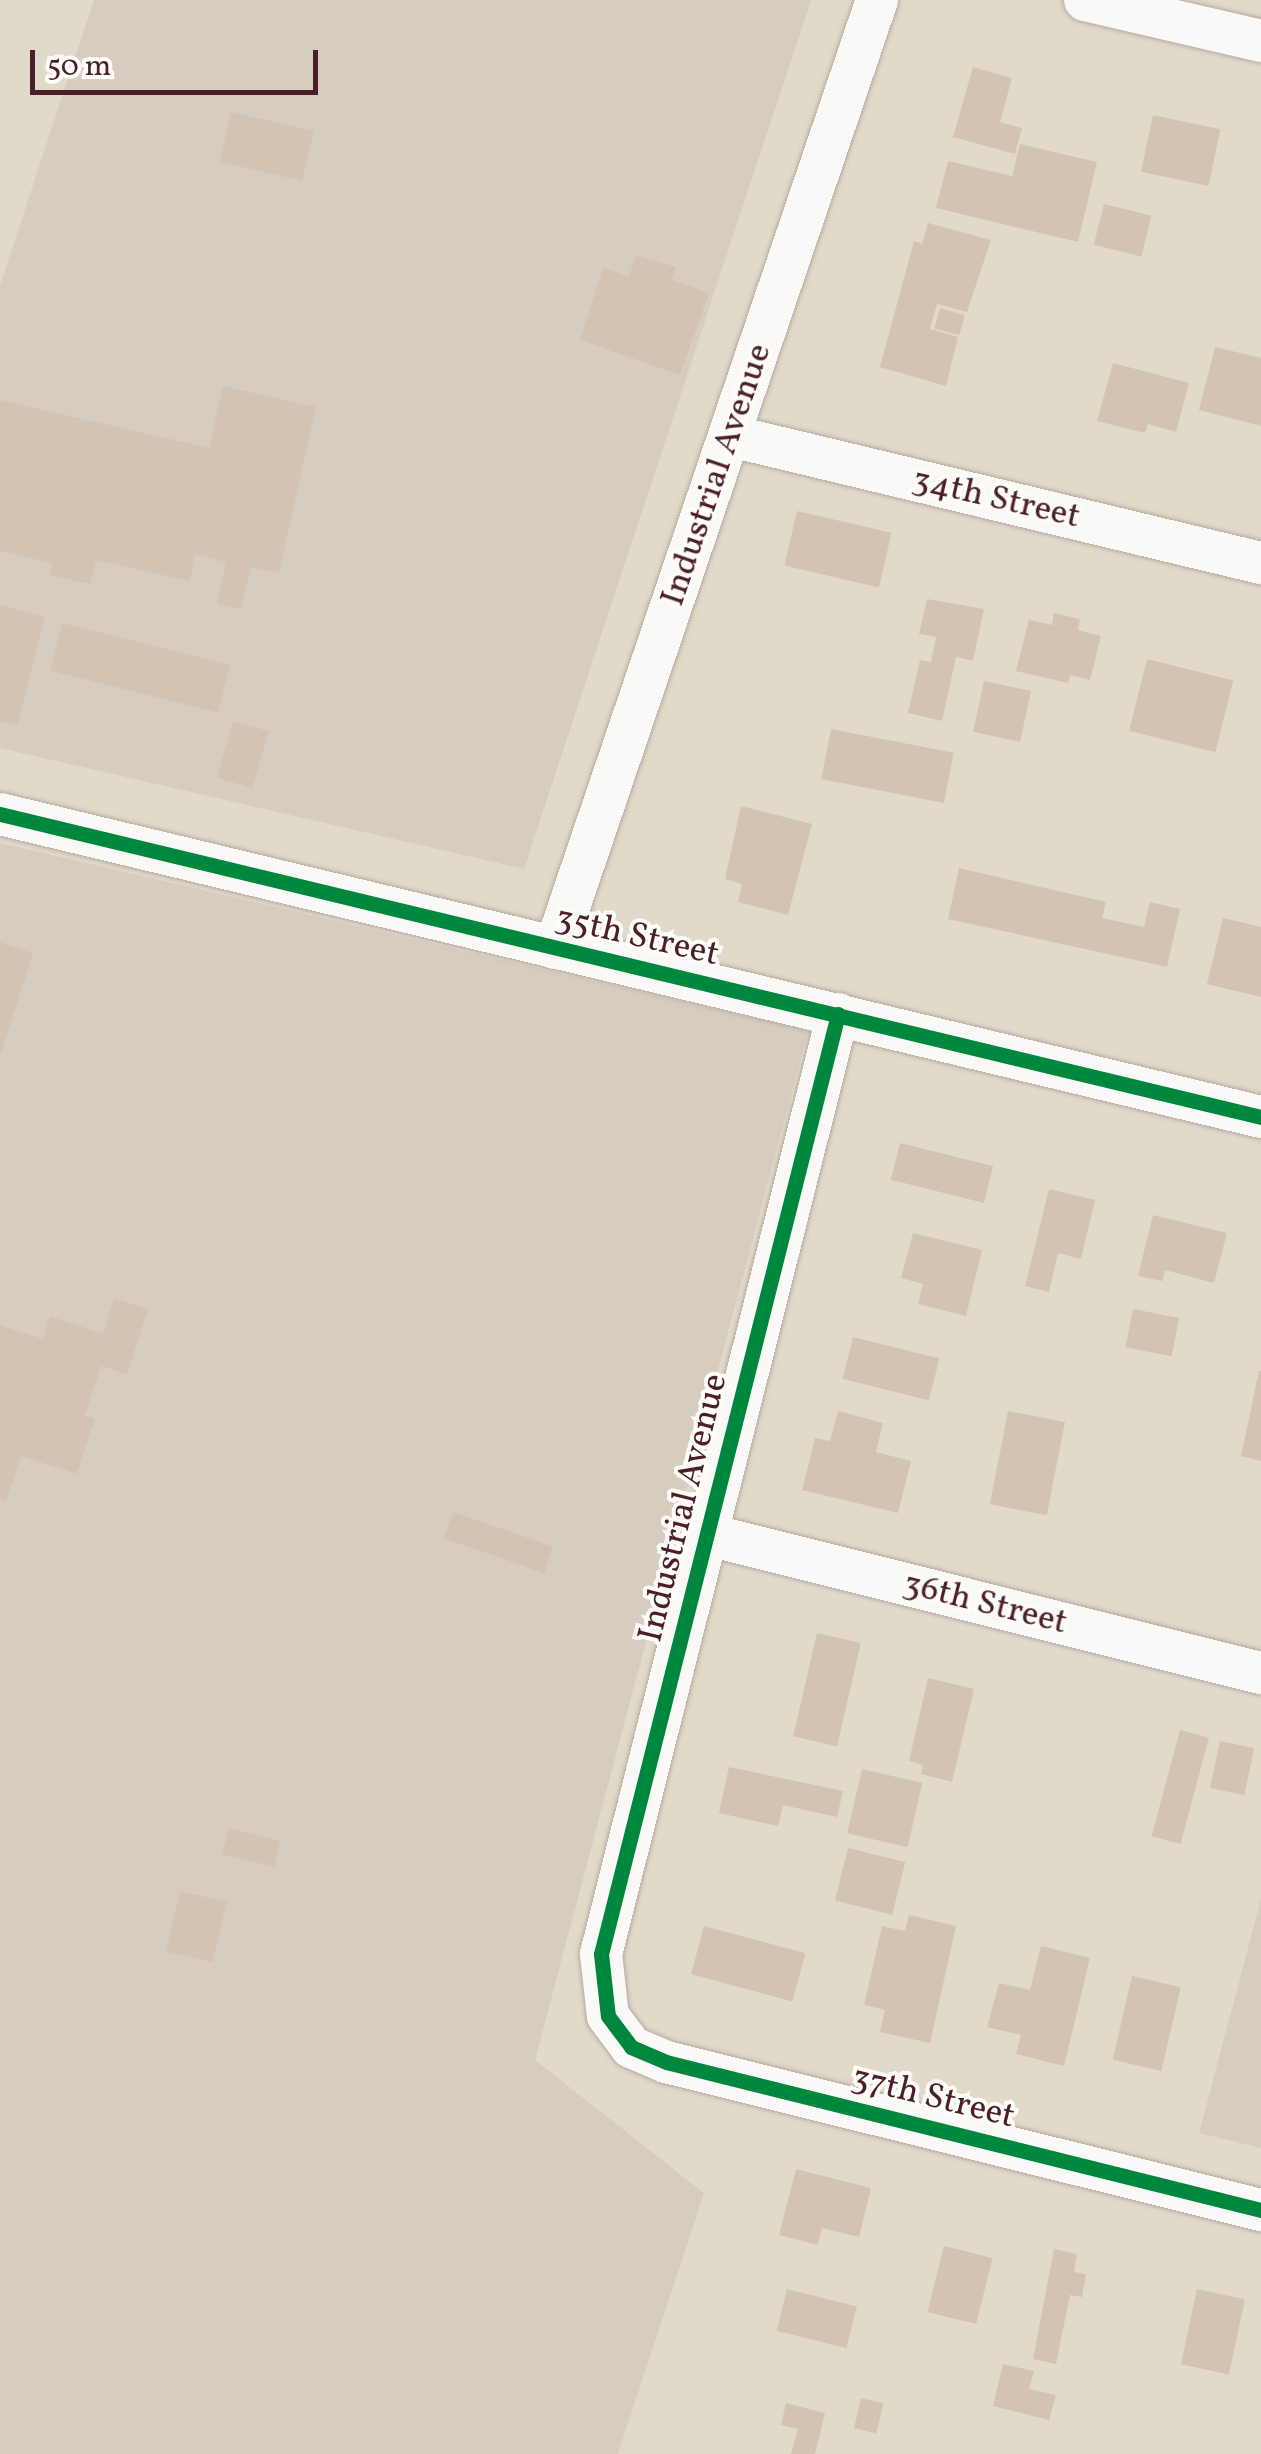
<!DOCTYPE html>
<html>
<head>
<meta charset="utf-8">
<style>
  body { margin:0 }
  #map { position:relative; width:1261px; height:2454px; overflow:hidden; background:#e2dac8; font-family:Vollkorn,serif }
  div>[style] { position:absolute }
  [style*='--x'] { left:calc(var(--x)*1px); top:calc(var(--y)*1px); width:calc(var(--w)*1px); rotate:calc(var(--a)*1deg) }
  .industrial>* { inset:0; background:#d6cdc0 }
  .building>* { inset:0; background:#d3c3b3; transform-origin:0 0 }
  .roads { filter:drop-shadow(0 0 2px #b4aba1) drop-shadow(0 0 2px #b4aba1) }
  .minor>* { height:42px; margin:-21px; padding:0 21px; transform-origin:21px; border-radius:21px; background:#fbf9f7 }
  .cycleway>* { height:15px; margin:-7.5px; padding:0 7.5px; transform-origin:7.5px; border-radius:7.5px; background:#00873e }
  span { translate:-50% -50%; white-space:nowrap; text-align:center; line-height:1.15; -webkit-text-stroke:8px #fdfcf7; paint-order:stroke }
  .street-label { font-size:35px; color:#4a1f2b }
  .scale { position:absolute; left:30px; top:50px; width:288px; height:45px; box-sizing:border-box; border:5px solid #4a1f2b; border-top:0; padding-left:12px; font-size:30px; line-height:35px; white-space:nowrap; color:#4a1f2b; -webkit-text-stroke:8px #fdfcf7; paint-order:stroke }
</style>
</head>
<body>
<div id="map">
  <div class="industrial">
    <i style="clip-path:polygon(94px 0,811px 0,524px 869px,0 748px,0 285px)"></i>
    <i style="clip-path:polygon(0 843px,808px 1031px,535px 2060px,704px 2193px,618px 2454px,0 2454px)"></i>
    <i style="clip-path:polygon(1261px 1899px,1261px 2148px,1199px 2133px)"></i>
  </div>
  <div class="building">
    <i style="clip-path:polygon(973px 67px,1012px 78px,1000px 122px,1022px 128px,1015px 154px,953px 137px)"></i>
    <i style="left:231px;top:112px;width:85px;height:51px;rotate:13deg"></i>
    <i style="left:1153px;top:115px;width:69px;height:58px;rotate:12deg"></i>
    <i style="clip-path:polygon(1020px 144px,1097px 162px,1078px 242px,936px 208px,948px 161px,1012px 176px)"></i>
    <i style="left:1104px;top:204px;width:49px;height:42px;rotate:14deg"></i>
    <i style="clip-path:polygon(928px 223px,991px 240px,967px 312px,937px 304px,930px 329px,958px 337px,946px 386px,880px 367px,914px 241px,922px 244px)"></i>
    <i style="clip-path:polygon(636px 255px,676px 267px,671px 280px,709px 293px,680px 375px,580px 340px,603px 268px,629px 276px)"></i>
    <i style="left:940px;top:308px;width:26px;height:21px;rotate:16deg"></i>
    <i style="clip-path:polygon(1215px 347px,1261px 358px,1261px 426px,1199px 410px)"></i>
    <i style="clip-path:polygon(1113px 363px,1189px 383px,1176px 432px,1148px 424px,1145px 433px,1097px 421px)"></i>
    <i style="clip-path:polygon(223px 386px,316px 407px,279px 573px,251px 567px,241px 609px,217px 604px,226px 562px,195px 554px,190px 581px,96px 560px,90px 584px,50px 575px,52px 563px,0 551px,0 400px,209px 448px)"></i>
    <i style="left:797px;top:511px;width:97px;height:56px;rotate:13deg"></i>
    <i style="clip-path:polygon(927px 599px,984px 609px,973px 661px,956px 657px,942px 721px,908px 713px,920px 660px,931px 662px,936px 637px,919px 634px)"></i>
    <i style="clip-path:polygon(0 605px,45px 617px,17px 726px,0 721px)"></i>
    <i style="clip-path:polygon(1054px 613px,1080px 619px,1078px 630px,1101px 636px,1090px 680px,1070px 675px,1068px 683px,1016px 671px,1029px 620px,1052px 625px)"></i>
    <i style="left:62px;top:623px;width:173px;height:49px;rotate:14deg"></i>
    <i style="left:1147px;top:659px;width:89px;height:74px;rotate:14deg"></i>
    <i style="left:984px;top:681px;width:48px;height:52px;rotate:12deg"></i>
    <i style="left:233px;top:721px;width:37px;height:59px;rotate:16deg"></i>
    <i style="left:831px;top:729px;width:125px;height:51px;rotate:11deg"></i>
    <i style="clip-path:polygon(741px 806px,812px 824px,788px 915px,738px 902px,742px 884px,725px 879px)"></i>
    <i style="clip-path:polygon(959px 868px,1106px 902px,1102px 918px,1144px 927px,1150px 902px,1180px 909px,1167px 967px,948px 919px)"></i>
    <i style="clip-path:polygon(1223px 918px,1261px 927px,1261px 997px,1207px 984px)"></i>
    <i style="clip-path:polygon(0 942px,33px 953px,1px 1054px,0 1054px)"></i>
    <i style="left:900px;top:1143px;width:96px;height:38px;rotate:14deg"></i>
    <i style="clip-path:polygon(1049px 1189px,1095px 1200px,1081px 1259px,1058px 1253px,1049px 1292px,1025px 1286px)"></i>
    <i style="clip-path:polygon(1153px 1215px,1227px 1233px,1214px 1283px,1165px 1270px,1162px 1281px,1138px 1276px)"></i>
    <i style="clip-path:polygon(913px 1233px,982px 1250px,966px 1316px,918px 1304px,923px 1284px,901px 1278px)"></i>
    <i style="clip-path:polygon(114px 1298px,148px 1309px,127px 1374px,101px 1366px,85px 1416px,95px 1419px,77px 1474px,21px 1456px,6px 1502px,0 1500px,0 1325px,43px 1339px,50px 1316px,103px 1334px)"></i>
    <i style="left:1133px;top:1309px;width:47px;height:39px;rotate:11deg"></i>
    <i style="left:853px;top:1337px;width:89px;height:43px;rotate:14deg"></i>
    <i style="clip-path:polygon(1259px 1371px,1261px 1371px,1261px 1461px,1241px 1456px)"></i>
    <i style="clip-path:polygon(838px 1411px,883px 1423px,876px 1452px,911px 1461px,898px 1513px,802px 1490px,815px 1438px,830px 1441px)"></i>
    <i style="left:1008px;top:1411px;width:58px;height:95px;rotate:11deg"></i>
    <i style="left:453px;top:1512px;width:106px;height:28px;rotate:19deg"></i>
    <i style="left:817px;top:1633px;width:45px;height:106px;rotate:13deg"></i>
    <i style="clip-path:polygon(928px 1678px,974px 1689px,952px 1782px,921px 1774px,923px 1765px,909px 1761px)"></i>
    <i style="left:1180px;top:1730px;width:30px;height:110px;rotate:15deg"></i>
    <i style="left:1220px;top:1741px;width:35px;height:48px;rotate:12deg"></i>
    <i style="clip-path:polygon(729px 1767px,843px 1791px,837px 1817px,783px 1805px,778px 1826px,719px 1813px)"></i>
    <i style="left:862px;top:1769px;width:62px;height:66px;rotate:13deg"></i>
    <i style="left:229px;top:1828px;width:53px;height:27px;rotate:14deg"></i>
    <i style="left:848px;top:1848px;width:59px;height:54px;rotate:14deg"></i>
    <i style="left:180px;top:1891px;width:48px;height:62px;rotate:13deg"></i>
    <i style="clip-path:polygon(909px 1915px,956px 1926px,930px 2043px,880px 2032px,885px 2010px,864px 2005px,882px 1926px,905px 1931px)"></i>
    <i style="left:704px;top:1926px;width:105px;height:50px;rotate:15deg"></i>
    <i style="clip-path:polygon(1041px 1946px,1090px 1958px,1064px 2066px,1016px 2054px,1021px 2035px,987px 2027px,999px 1983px,1030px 1990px)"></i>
    <i style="left:1132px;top:1976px;width:50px;height:86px;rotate:13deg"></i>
    <i style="clip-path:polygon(796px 2169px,871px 2188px,859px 2237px,822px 2228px,818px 2245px,779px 2235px)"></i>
    <i style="left:944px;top:2246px;width:50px;height:68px;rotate:14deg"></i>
    <i style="clip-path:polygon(1054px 2249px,1077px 2254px,1074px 2272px,1086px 2274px,1082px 2297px,1070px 2295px,1056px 2364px,1033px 2359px)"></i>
    <i style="left:787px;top:2289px;width:72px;height:43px;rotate:14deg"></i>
    <i style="left:1197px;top:2289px;width:49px;height:77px;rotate:12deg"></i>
    <i style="clip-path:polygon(1003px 2364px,1034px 2371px,1029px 2389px,1056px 2395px,1049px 2420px,993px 2406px)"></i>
    <i style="left:861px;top:2398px;width:23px;height:31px;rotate:13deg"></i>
    <i style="clip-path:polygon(786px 2403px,825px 2413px,815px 2454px,791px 2454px,798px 2429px,781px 2425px)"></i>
  </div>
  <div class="roads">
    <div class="minor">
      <i style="--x:1085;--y:0;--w:181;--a:13.1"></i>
      <i style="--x:731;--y:436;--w:545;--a:13.48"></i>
      <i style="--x:0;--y:814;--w:1297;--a:13.51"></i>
      <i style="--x:555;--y:948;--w:1001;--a:-71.24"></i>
      <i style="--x:838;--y:1014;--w:969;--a:104.15"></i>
      <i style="--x:601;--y:1954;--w:62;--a:83.6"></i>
      <i style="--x:608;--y:2016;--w:39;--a:53"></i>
      <i style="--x:631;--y:2047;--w:38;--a:23"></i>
      <i style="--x:666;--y:2062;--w:613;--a:13.97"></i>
      <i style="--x:709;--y:1535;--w:569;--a:14.04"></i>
    </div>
  </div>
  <div class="cycleway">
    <i style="--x:0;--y:814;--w:1297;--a:13.51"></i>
    <i style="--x:838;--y:1014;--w:969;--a:104.15"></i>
    <i style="--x:601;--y:1954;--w:62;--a:83.6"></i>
    <i style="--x:608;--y:2016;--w:39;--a:53"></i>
    <i style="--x:631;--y:2047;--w:38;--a:23"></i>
    <i style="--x:666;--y:2062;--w:613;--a:13.97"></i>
  </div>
  <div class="street-label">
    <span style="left:717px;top:475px;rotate:-71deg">Industrial Avenue</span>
    <span style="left:996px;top:499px;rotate:13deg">34th Street</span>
    <span style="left:637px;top:937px;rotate:13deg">35th Street</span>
    <span style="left:684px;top:1508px;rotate:-76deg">Industrial Avenue</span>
    <span style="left:985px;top:1604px;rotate:14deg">36th Street</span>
    <span style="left:933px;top:2098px;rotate:14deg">37th Street</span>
  </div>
  <div class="scale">50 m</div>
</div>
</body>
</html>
